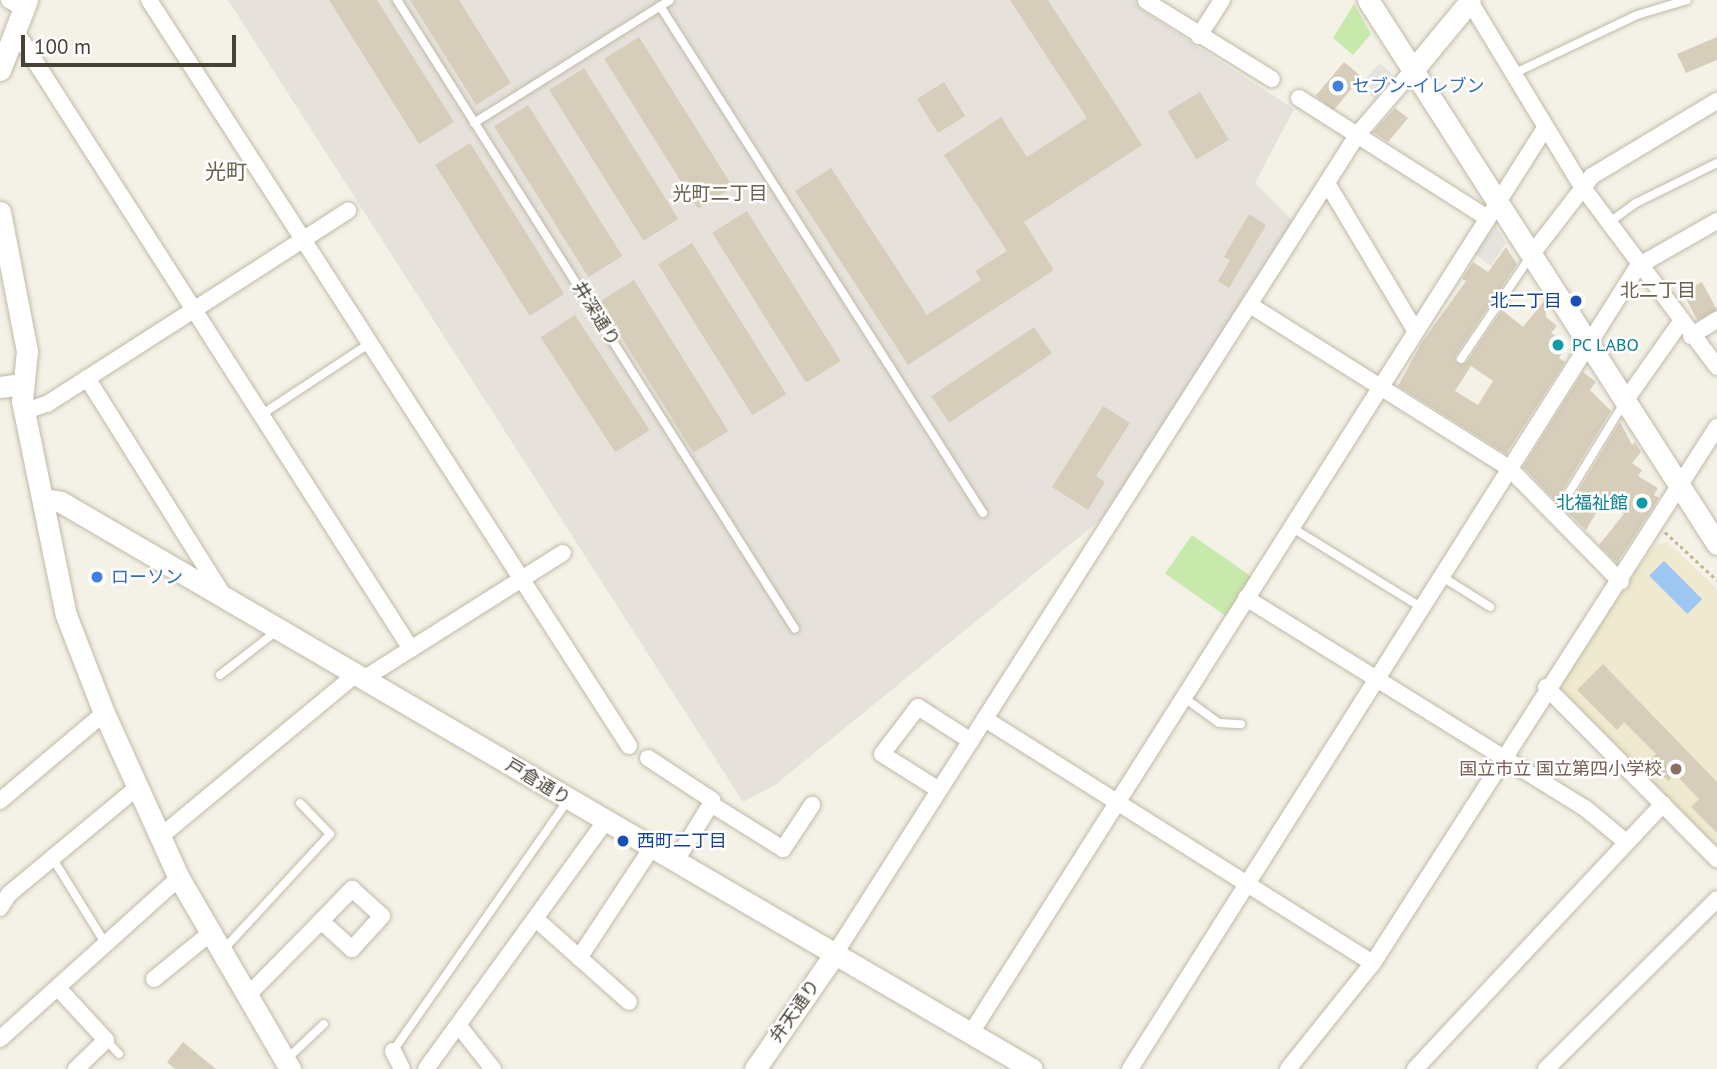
<!DOCTYPE html>
<html>
<head>
<meta charset="utf-8">
<style>
  body { margin:0 }
  #map { position:relative; width:1717px; height:1069px; overflow:hidden; background:#f4f1e6; font-family:"PT Sans","Noto Sans JP",sans-serif }
  div>[style] { position:absolute }
  [style*='--x'] { left:calc(var(--x)*1px); top:calc(var(--y)*1px); width:calc(var(--w)*1px); rotate:calc(var(--a)*1deg) }
  .industrial>* { inset:0; background:#e6e2db }
  .education>* { inset:0; background:#eee9cf }
  .green>* { inset:0; background:#c7eaac; transform-origin:0 0 }
  .parking>* { inset:0; background:#e4e3de; transform-origin:0 0 }
  .water>* { inset:0; background:#9ec7f4; transform-origin:0 0 }
  .building>* { inset:0; background:#d6ceba; transform-origin:0 0 }
  .path>* { height:2.5px; margin-top:-1.25px; transform-origin:0; background:repeating-linear-gradient(90deg,#c2b898 0 3.5px,transparent 0 7px) }
  .roads { filter:drop-shadow(0 0 2px #c0baa8) drop-shadow(0 0 2px #c0baa8) }
  .service>* { height:8px; margin:-4px; padding:0 4px; transform-origin:4px; border-radius:4px; background:#fff }
  .minor>* { height:16px; margin:-8px; padding:0 8px; transform-origin:8px; border-radius:8px; background:#fff }
  .tertiary>* { height:21px; margin:-10.5px; padding:0 10.5px; transform-origin:10.5px; border-radius:10.5px; background:#fff }
  .dots>* { width:19px; height:19px; translate:-50% -50%; box-sizing:border-box; border:4px solid #fff; border-radius:50% }
  span { translate:-50% -50%; white-space:nowrap; text-align:center; line-height:1.15; -webkit-text-stroke:5px #fff; paint-order:stroke }
  .shop-label { font-size:18px; color:#366cbe }
  .left { translate:0 -50%; text-align:left }
  .transit-label { font-size:18px; color:#164399 }
  .right { translate:-100% -50%; text-align:right }
  .street-label { font-size:18px; color:#474235 }
  .culture-label { font-size:18px; color:#0d838f }
  .education-label { font-size:18px; color:#785e54 }
  .neighbourhood-label { font-size:19px; color:#6a614b }
  .quarter-label { font-size:21px; color:#6a614b }
  .scale { position:absolute; left:21px; top:35px; width:215px; height:32px; box-sizing:border-box; border:4px solid #474235; border-top:0; padding-left:9px; font-size:21px; line-height:24px; white-space:nowrap; color:#474235; -webkit-text-stroke:5px #fff; paint-order:stroke }
</style>
</head>
<body>
<div id="map">
  <div class="industrial">
    <i style="clip-path:polygon(228px 0,1135px 0,1140px 9px,1294px 109px,1255px 183px,1294px 222px,1105px 516px,775px 785px,743px 802px)"></i>
  </div>
  <div class="education">
    <i style="clip-path:polygon(1667px 542px,1717px 589px,1717px 850px,1552px 688px,1654px 546px)"></i>
  </div>
  <div class="green">
    <i style="clip-path:polygon(1354px 4px,1371px 34px,1353px 55px,1333px 38px)"></i>
    <i style="left:1192px;top:535px;width:74px;height:47px;rotate:35deg"></i>
  </div>
  <div class="parking">
    <i style="left:1380px;top:63px;width:21px;height:30px;rotate:43deg"></i>
    <i style="clip-path:polygon(1495px 226px,1506px 243px,1491px 266px,1475px 254px)"></i>
  </div>
  <div class="water">
    <i style="left:1664px;top:561px;width:54px;height:21px;rotate:45deg"></i>
  </div>
  <div class="building">
    <i style="clip-path:polygon(329px 0,377px 0,454px 122px,419px 144px)"></i>
    <i style="clip-path:polygon(410px 0,459px 0,511px 83px,476px 105px)"></i>
    <i style="clip-path:polygon(1010px 0,1048px 0,1142px 145px,1024px 222px,1054px 270px,908px 365px,795px 191px,831px 168px,927px 315px,981px 280px,975px 271px,1007px 251px,944px 155px,1001px 117px,1027px 157px,1087px 118px)"></i>
    <i style="left:639px;top:37px;width:177px;height:41px;rotate:58deg"></i>
    <i style="clip-path:polygon(1717px 37px,1717px 60px,1686px 73px,1677px 54px)"></i>
    <i style="left:1344px;top:62px;width:23px;height:44px;rotate:40deg"></i>
    <i style="left:584px;top:68px;width:178px;height:41px;rotate:58deg"></i>
    <i style="left:944px;top:82px;width:40px;height:32px;rotate:58deg"></i>
    <i style="left:1200px;top:92px;width:56px;height:38px;rotate:59deg"></i>
    <i style="left:528px;top:105px;width:178px;height:40px;rotate:58deg"></i>
    <i style="clip-path:polygon(1395px 108px,1408px 118px,1388px 142px,1373px 132px)"></i>
    <i style="left:470px;top:143px;width:178px;height:41px;rotate:58deg"></i>
    <i style="left:747px;top:211px;width:177px;height:41px;rotate:58deg"></i>
    <i style="clip-path:polygon(1249px 214px,1266px 225px,1229px 288px,1218px 281px,1230px 260px,1224px 257px)"></i>
    <i style="left:692px;top:243px;width:178px;height:40px;rotate:58deg"></i>
    <i style="clip-path:polygon(evenodd,1506px 247px,1517px 264px,1456px 355px,1455px 362px,1466px 363px,1502px 310px,1523px 327px,1545px 300px,1546px 317px,1557px 326px,1551px 333px,1568px 344px,1559px 358px,1565px 362px,1506px 454px,1398px 386px,1422px 342px,1466px 281px,1462px 279px,1473px 262px,1488px 272px,1506px 247px,1471px 366px,1493px 381px,1478px 405px,1455px 391px,1471px 366px)"></i>
    <i style="left:634px;top:280px;width:178px;height:41px;rotate:58deg"></i>
    <i style="left:1702px;top:282px;width:32px;height:22px;rotate:62deg"></i>
    <i style="left:575px;top:315px;width:137px;height:41px;rotate:57deg"></i>
    <i style="left:1034px;top:327px;width:32px;height:124px;rotate:56deg"></i>
    <i style="clip-path:polygon(1583px 372px,1596px 382px,1590px 390px,1611px 411px,1556px 501px,1523px 467px)"></i>
    <i style="clip-path:polygon(1103px 406px,1130px 423px,1096px 476px,1105px 482px,1088px 510px,1052px 487px)"></i>
    <i style="clip-path:polygon(1620px 422px,1632px 445px,1635px 442px,1641px 452px,1632px 463px,1642px 470px,1638px 476px,1658px 488px,1654px 495px,1659px 498px,1617px 563px,1599px 545px,1624px 514px,1603px 501px,1586px 530px,1566px 511px)"></i>
    <i style="clip-path:polygon(1603px 664px,1717px 782px,1717px 833px,1691px 807px,1699px 799px,1675px 774px,1668px 781px,1649px 761px,1656px 754px,1624px 722px,1617px 730px,1577px 690px)"></i>
    <i style="clip-path:polygon(183px 1042px,216px 1069px,175px 1069px,167px 1062px)"></i>
  </div>
  <div class="path">
    <i style="--x:1665;--y:532;--w:71;--a:42.7"></i>
  </div>
  <div class="roads">
    <div class="service">
      <i style="--x:397;--y:0;--w:744;--a:57.68"></i>
      <i style="--x:660;--y:6;--w:601;--a:57.5"></i>
      <i style="--x:1513;--y:74;--w:137;--a:-25.4"></i>
      <i style="--x:1637;--y:15;--w:52;--a:-16.7"></i>
      <i style="--x:474;--y:123;--w:231;--a:-32.1"></i>
      <i style="--x:1607;--y:224;--w:36;--a:-36"></i>
      <i style="--x:1636;--y:203;--w:90;--a:-26.3"></i>
      <i style="--x:1461;--y:359;--w:123;--a:-55.9"></i>
      <i style="--x:261;--y:415;--w:131;--a:-33.4"></i>
      <i style="--x:1556;--y:514;--w:130;--a:-58.5"></i>
      <i style="--x:1291;--y:527;--w:154;--a:31.7"></i>
      <i style="--x:1441;--y:576;--w:58;--a:32.3"></i>
      <i style="--x:220;--y:675;--w:73;--a:-37.8"></i>
      <i style="--x:1183;--y:697;--w:44;--a:35.8"></i>
      <i style="--x:1219;--y:723;--w:22;--a:3"></i>
      <i style="--x:53;--y:859;--w:99;--a:58.2"></i>
      <i style="--x:224;--y:949;--w:156;--a:-47.3"></i>
      <i style="--x:330;--y:834;--w:43;--a:-134.1"></i>
      <i style="--x:106;--y:1040;--w:19;--a:47"></i>
      <i style="--x:393;--y:1051;--w:306;--a:-55.1"></i>
      <i style="--x:286;--y:1060;--w:52;--a:-43.5"></i>
    </div>
    <div class="minor">
      <i style="--x:9;--y:0;--w:16;--a:30"></i>
      <i style="--x:149;--y:0;--w:887;--a:57.24"></i>
      <i style="--x:1469;--y:0;--w:216;--a:58.8"></i>
      <i style="--x:1581;--y:185;--w:227;--a:53.2"></i>
      <i style="--x:1146;--y:1;--w:148;--a:31.8"></i>
      <i style="--x:15;--y:30;--w:735;--a:57.39"></i>
      <i style="--x:1199;--y:36;--w:43;--a:-57.4"></i>
      <i style="--x:1299;--y:98;--w:222;--a:32.5"></i>
      <i style="--x:1327;--y:183;--w:171;--a:59.1"></i>
      <i style="--x:1531;--y:255;--w:100;--a:-52.3"></i>
      <i style="--x:1592;--y:176;--w:146;--a:-31"></i>
      <i style="--x:1250;--y:305;--w:307;--a:32.2"></i>
      <i style="--x:1510;--y:469;--w:158;--a:45.5"></i>
      <i style="--x:1691;--y:336;--w:31;--a:-32"></i>
      <i style="--x:87;--y:378;--w:257;--a:57.9"></i>
      <i style="--x:1625;--y:401;--w:95;--a:-54.8"></i>
      <i style="--x:25;--y:411;--w:23;--a:-18"></i>
      <i style="--x:47;--y:404;--w:358;--a:-32.7"></i>
      <i style="--x:1246;--y:598;--w:399;--a:31.8"></i>
      <i style="--x:1585;--y:808;--w:53;--a:39.7"></i>
      <i style="--x:365;--y:678;--w:234;--a:-32.3"></i>
      <i style="--x:1546;--y:687;--w:243;--a:45.2"></i>
      <i style="--x:985;--y:719;--w:458;--a:32.2"></i>
      <i style="--x:648;--y:758;--w:77;--a:33.3"></i>
      <i style="--x:712;--y:800;--w:4;--a:104"></i>
      <i style="--x:939;--y:790;--w:67;--a:-147.7"></i>
      <i style="--x:882;--y:754;--w:59;--a:-52.5"></i>
      <i style="--x:918;--y:707;--w:63;--a:32.7"></i>
      <i style="--x:0;--y:801;--w:136;--a:-40.2"></i>
      <i style="--x:161;--y:836;--w:255;--a:-39.7"></i>
      <i style="--x:675;--y:862;--w:68;--a:-58.2"></i>
      <i style="--x:711;--y:804;--w:85;--a:32"></i>
      <i style="--x:783;--y:849;--w:53;--a:-56.6"></i>
      <i style="--x:0;--y:908;--w:17;--a:-57"></i>
      <i style="--x:9;--y:894;--w:168;--a:-39.7"></i>
      <i style="--x:537;--y:920;--w:123;--a:41.7"></i>
      <i style="--x:836;--y:952;--w:970;--a:-57.46"></i>
      <i style="--x:1358;--y:134;--w:84;--a:-49.3"></i>
      <i style="--x:579;--y:958;--w:131;--a:-56.6"></i>
      <i style="--x:154;--y:979;--w:76;--a:-39.1"></i>
      <i style="--x:58;--y:988;--w:71;--a:47.3"></i>
      <i style="--x:106;--y:1040;--w:42;--a:136"></i>
      <i style="--x:250;--y:993;--w:101;--a:-45.4"></i>
      <i style="--x:321;--y:921;--w:45;--a:-45.9"></i>
      <i style="--x:352;--y:889;--w:40;--a:42"></i>
      <i style="--x:382;--y:916;--w:45;--a:132.3"></i>
      <i style="--x:352;--y:949;--w:42;--a:-137.9"></i>
      <i style="--x:459;--y:1026;--w:55;--a:51.7"></i>
      <i style="--x:971;--y:1033;--w:1072;--a:-57.61"></i>
      <i style="--x:0;--y:1039;--w:241;--a:-42"></i>
      <i style="--x:393;--y:1051;--w:20;--a:63"></i>
      <i style="--x:426;--y:1069;--w:305;--a:-54.1"></i>
      <i style="--x:1130;--y:1069;--w:950;--a:-57.68"></i>
      <i style="--x:1638;--y:266;--w:91;--a:-29.7"></i>
      <i style="--x:1288;--y:1069;--w:136;--a:-51.3"></i>
      <i style="--x:1373;--y:963;--w:637;--a:-57.31"></i>
      <i style="--x:1415;--y:1069;--w:363;--a:-46.9"></i>
      <i style="--x:1546;--y:1069;--w:241;--a:-44.8"></i>
    </div>
    <div class="tertiary">
      <i style="--x:1368;--y:0;--w:646;--a:57.32"></i>
      <i style="--x:0;--y:70;--w:75;--a:-68.9"></i>
      <i style="--x:1413;--y:70;--w:89;--a:-50.4"></i>
      <i style="--x:0;--y:212;--w:142;--a:79"></i>
      <i style="--x:27;--y:351;--w:50;--a:95.7"></i>
      <i style="--x:22;--y:401;--w:218;--a:78.4"></i>
      <i style="--x:66;--y:615;--w:105;--a:68.8"></i>
      <i style="--x:104;--y:713;--w:181;--a:65.6"></i>
      <i style="--x:179;--y:878;--w:221;--a:59.8"></i>
      <i style="--x:0;--y:387;--w:21;--a:-8"></i>
      <i style="--x:44;--y:499;--w:17;--a:10"></i>
      <i style="--x:61;--y:502;--w:1124;--a:30.28"></i>
      <i style="--x:755;--y:1069;--w:142;--a:-55.3"></i>
    </div>
  </div>
  <div class="dots">
    <i style="left:1338px;top:86px;background:#3f7fe0"></i>
    <i style="left:1576px;top:301px;background:#1a4fb4"></i>
    <i style="left:1558px;top:345px;background:#0f9aa8"></i>
    <i style="left:1642px;top:503px;background:#0f9aa8"></i>
    <i style="left:97px;top:577px;background:#3f7fe0"></i>
    <i style="left:1676px;top:769px;background:#8d6e63"></i>
    <i style="left:623px;top:841px;background:#1a4fb4"></i>
  </div>
  <div class="shop-label">
    <span class="left" style="left:1352px;top:86px">セブン-イレブン</span>
    <span class="left" style="left:111px;top:577px">ローソン</span>
  </div>
  <div class="transit-label">
    <span class="right" style="left:1562px;top:301px">北二丁目</span>
    <span class="left" style="left:637px;top:841px">西町二丁目</span>
  </div>
  <div class="street-label">
    <span style="left:596px;top:314px;rotate:58deg">井深通り</span>
    <span style="left:538px;top:782px;rotate:31deg">戸倉通り</span>
    <span style="left:795px;top:1011px;rotate:-55deg">弁天通り</span>
  </div>
  <div class="culture-label">
    <span class="left" style="left:1572px;top:345px">PC LABO</span>
    <span class="right" style="left:1628px;top:503px">北福祉館</span>
  </div>
  <div class="education-label">
    <span class="right" style="left:1662px;top:769px">国立市立 国立第四小学校</span>
  </div>
  <div class="neighbourhood-label">
    <span style="left:720px;top:194px">光町二丁目</span>
    <span style="left:1658px;top:291px">北二丁目</span>
  </div>
  <div class="quarter-label">
    <span style="left:226px;top:172px">光町</span>
  </div>
  <div class="scale">100 m</div>
</div>
</body>
</html>
